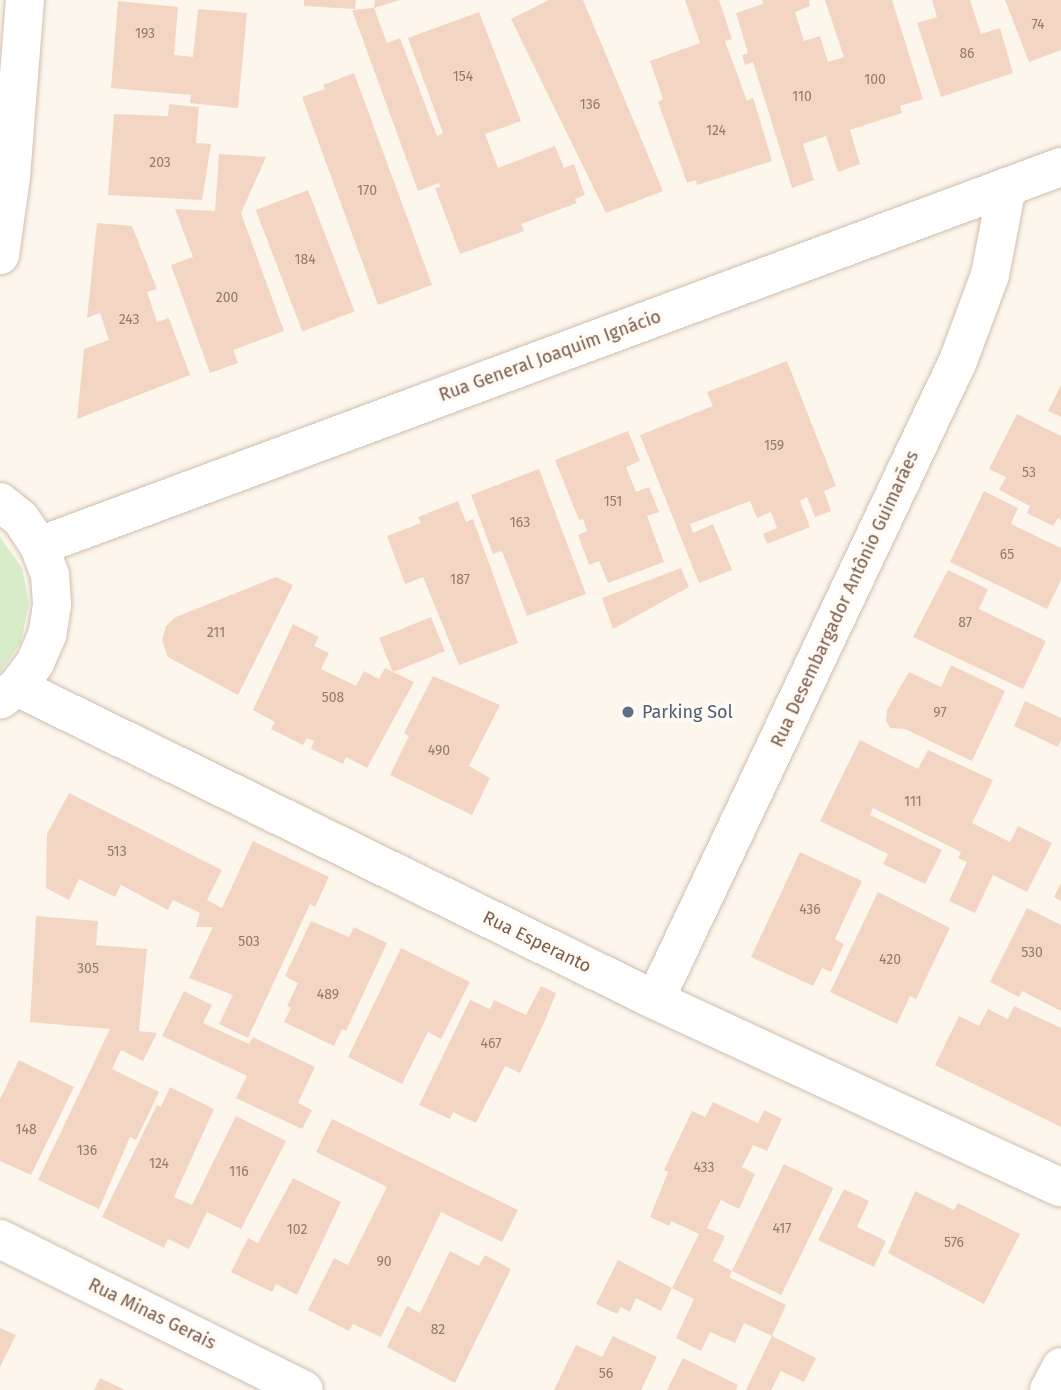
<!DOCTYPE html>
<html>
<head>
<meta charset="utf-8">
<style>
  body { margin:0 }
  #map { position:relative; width:1061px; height:1390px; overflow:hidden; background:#fdf6ec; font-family:"Fira Sans",sans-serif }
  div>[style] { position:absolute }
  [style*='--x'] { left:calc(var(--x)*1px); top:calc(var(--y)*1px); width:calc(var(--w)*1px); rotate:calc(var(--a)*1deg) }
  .green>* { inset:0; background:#d8ecc9 }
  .building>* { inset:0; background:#f3d5c3; transform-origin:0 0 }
  .roads { filter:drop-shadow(0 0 2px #d1beb0) drop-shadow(0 0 2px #d1beb0) }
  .street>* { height:38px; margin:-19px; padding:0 19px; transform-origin:19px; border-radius:19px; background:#fff }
  .secondary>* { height:38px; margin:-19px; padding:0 19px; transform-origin:19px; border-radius:19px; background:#fff }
  .dots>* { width:19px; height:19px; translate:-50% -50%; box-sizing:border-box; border:4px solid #fffaf3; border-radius:50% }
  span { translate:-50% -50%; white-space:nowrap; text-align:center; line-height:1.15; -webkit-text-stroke:7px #fffaf3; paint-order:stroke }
  .number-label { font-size:14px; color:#987a6a }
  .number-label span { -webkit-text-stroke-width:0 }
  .street-label { font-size:18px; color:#7a5c4d }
  .service-label { font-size:18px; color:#4e5e75 }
  .left { translate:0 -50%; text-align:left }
</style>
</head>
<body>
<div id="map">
  <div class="green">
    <i style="clip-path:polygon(0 537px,22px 568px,29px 603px,21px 642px,0 673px)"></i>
  </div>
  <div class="building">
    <i style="clip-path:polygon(304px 0,356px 0,355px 9px,304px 6px)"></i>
    <i style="clip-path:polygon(375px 0,400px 0,374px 8px,387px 43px,400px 38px,437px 136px,443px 133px,408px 38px,479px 12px,521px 121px,485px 134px,498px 168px,555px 146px,564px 168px,574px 164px,585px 195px,575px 199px,577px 203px,521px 224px,524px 231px,460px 254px,435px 188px,440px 187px,439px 183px,418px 191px,352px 10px,374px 8px)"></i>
    <i style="clip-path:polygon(549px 0,583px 0,663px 191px,606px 213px,511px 19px)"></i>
    <i style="clip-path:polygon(685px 0,719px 0,732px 39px,725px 41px,747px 101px,753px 97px,772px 161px,697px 185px,696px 180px,687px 183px,658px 102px,663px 99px,650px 61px,700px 43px)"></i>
    <i style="clip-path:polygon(762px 0,809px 0,810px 6px,795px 12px,804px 41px,820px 36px,828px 62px,844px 57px,825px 0,892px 0,923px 99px,900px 106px,902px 113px,850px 130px,860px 164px,838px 172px,826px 136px,803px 144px,814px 180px,792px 188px,753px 62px,745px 65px,742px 55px,748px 53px,736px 13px,763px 4px)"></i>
    <i style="clip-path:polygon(932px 0,970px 0,981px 34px,1000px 28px,1013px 73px,941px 97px,917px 23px,937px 17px)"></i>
    <i style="clip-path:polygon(1005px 0,1061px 0,1061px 50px,1029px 62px)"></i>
    <i style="clip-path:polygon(118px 1px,178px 7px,174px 55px,193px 57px,198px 9px,247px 13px,238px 108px,190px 103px,191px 95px,111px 88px)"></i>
    <i style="clip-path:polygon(354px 73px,432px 285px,378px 305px,302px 97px,325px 89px,323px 85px)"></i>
    <i style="clip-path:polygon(169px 104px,199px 107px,196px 143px,211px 144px,202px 200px,108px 195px,114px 114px,168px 116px)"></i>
    <i style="clip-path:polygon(219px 154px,266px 157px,241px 213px,284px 331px,233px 350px,238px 363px,210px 373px,171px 265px,193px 257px,175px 209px,215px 211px)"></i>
    <i style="left:308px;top:190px;width:130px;height:56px;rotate:69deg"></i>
    <i style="clip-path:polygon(97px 223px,132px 226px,157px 289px,147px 292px,157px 322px,169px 318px,190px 375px,77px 419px,84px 349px,109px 340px,100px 313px,87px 318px)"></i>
    <i style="clip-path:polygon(787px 361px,836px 486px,824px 491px,831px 511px,815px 517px,807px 497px,800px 501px,810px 527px,767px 544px,763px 534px,777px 528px,771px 512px,757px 518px,750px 501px,690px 524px,693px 533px,713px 524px,732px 570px,699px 583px,640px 435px,713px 406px,707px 392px)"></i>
    <i style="clip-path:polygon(1061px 385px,1061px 417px,1048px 411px)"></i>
    <i style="clip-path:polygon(1017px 414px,1061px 436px,1061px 520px,1058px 518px,1053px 526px,1027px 513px,1030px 506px,999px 490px,1006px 477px,989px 469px)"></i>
    <i style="clip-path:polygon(628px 431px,640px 461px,626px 467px,636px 492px,649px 487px,659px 512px,647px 516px,664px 562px,608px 583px,599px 561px,589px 565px,578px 535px,587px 531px,583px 519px,579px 520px,555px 460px)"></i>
    <i style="clip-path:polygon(539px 469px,586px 594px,527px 616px,502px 551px,493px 554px,471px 495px)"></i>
    <i style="clip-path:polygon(984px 491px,1018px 508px,1011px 524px,1061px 548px,1061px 580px,1047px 609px,950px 562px)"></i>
    <i style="clip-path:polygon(458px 501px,466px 522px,473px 519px,518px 643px,459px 665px,423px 577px,405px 584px,387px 536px,421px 523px,418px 517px)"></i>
    <i style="clip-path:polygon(681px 568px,689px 587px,613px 629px,602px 598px)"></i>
    <i style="clip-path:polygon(948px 570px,988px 589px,979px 609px,1046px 641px,1023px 689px,913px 637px)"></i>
    <i style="clip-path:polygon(276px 577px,293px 585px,238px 695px,168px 657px,162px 640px,166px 626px,176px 617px)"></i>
    <i style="left:431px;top:617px;width:37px;height:56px;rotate:68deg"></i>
    <i style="clip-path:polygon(293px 624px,319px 637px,314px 646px,329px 653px,321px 669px,356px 686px,364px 671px,379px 679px,385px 668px,414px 682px,367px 768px,346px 757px,343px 764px,311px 749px,314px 741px,307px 738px,303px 745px,271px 729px,275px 722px,253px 710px)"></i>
    <i style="clip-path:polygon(951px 665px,1005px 691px,972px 761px,905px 729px,890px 728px,886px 721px,887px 710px,909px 672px,941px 687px)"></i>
    <i style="clip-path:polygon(433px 676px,500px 705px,469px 766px,490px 778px,472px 815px,390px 775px,409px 736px,404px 733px)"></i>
    <i style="clip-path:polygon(1025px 701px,1061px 718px,1061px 740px,1058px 747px,1014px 726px)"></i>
    <i style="clip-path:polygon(860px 740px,918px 769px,928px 750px,993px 780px,972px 823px,1010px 842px,1018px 826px,1052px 843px,1027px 892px,993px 875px,975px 913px,949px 901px,967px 862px,958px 858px,961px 852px,873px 808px,870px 815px,942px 850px,925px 884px,883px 864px,888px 854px,820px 821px)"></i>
    <i style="clip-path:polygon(69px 793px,222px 870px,207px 900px,222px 908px,253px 841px,329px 877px,315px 907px,310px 904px,248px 1038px,219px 1024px,233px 995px,189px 978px,213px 927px,196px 927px,200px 913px,173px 900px,168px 910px,121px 885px,115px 897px,79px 879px,69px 900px,46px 888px,47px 834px)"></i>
    <i style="clip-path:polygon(800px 852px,862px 881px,835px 939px,844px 944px,831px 972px,822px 968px,813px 986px,751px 957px)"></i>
    <i style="clip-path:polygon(1061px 883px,1061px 901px,1054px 897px)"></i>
    <i style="clip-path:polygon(878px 892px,950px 928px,916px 999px,910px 996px,897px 1024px,830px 992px)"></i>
    <i style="clip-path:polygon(1027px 908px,1061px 925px,1061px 1011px,1022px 991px,1019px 997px,990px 982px)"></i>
    <i style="clip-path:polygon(36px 916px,98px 921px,96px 945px,147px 949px,139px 1031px,157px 1033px,143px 1061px,121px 1050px,112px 1069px,159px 1092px,136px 1140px,130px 1137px,99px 1209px,38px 1180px,110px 1029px,30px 1022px)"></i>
    <i style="clip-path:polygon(311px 921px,349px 937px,354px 927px,387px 943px,346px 1031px,342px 1029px,334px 1046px,284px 1022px,291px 1008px,287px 1006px,298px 983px,285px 976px)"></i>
    <i style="clip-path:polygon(401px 948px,470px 982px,441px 1039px,428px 1032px,402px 1084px,348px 1057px)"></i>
    <i style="clip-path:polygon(541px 986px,556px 993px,544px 1023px,520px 1073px,505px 1066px,476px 1123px,453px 1112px,450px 1119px,419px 1105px,470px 1000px,490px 1009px,494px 1000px,526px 1015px)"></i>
    <i style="clip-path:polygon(184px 991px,212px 1005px,203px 1023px,249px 1044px,253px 1037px,315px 1067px,298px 1103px,312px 1110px,302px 1129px,236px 1098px,247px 1076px,162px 1036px)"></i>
    <i style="clip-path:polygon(1014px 1006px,1061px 1028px,1061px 1127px,935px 1065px,959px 1016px,979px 1026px,988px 1009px,1008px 1019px)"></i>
    <i style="clip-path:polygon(19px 1060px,74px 1087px,31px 1175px,0 1161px,0 1099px)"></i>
    <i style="clip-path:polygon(170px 1087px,214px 1109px,174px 1197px,192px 1205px,236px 1116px,286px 1141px,241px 1229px,207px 1212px,189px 1249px,168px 1239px,164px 1248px,102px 1217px,157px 1105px,161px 1107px)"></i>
    <i style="clip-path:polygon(713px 1102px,758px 1123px,764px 1110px,782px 1119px,767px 1151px,753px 1145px,742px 1167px,755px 1174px,739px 1209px,721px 1200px,707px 1228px,725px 1236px,713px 1261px,732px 1271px,729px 1277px,786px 1305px,772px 1336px,744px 1323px,735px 1343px,710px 1332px,701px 1351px,676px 1338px,694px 1299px,672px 1288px,699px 1234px,671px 1221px,669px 1226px,650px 1217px,668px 1172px,664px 1170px,692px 1111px,705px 1117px)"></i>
    <i style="clip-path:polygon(332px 1119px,518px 1210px,502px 1242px,441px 1212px,381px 1337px,353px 1324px,349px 1331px,308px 1310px,334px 1258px,348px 1265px,387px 1187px,316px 1152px)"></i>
    <i style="left:784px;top:1164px;width:55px;height:119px;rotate:26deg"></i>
    <i style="clip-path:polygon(293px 1178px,341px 1202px,297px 1295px,276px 1284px,272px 1292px,231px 1272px,248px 1238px,258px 1243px)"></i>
    <i style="clip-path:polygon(844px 1189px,869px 1201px,857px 1227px,886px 1241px,874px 1267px,818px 1240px)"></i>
    <i style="clip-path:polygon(915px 1191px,954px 1210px,958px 1203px,1020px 1234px,984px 1304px,888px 1253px)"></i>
    <i style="clip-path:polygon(450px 1251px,479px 1266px,485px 1255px,511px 1269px,455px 1383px,387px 1347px,407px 1306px,420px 1313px)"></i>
    <i style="clip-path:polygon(618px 1260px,672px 1288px,661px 1311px,636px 1298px,630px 1312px,621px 1307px,617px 1314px,596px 1304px)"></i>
    <i style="clip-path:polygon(0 1328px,16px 1335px,0 1367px)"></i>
    <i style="clip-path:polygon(613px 1336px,657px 1357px,641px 1390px,554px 1390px,576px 1345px,602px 1357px)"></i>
    <i style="clip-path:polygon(772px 1336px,816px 1358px,804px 1382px,781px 1371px,771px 1390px,746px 1390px)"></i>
    <i style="clip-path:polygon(683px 1358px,738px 1385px,736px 1390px,667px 1390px)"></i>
    <i style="clip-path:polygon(100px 1378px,125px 1390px,94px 1390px)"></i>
  </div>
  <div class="roads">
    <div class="street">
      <i style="--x:17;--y:687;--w:711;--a:26.13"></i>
      <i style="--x:655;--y:1000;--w:447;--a:24.8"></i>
      <i style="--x:655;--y:1000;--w:707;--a:-64.63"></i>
      <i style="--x:958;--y:361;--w:92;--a:-69.6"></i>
      <i style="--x:990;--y:275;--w:90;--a:-79.1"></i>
      <i style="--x:0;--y:1239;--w:339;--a:26.4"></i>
      <i style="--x:1049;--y:1390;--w:26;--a:-62"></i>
    </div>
    <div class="secondary">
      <i style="--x:0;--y:255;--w:79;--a:-82"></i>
      <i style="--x:11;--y:177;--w:178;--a:-85.5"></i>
      <i style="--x:0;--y:502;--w:27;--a:39"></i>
      <i style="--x:21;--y:519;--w:32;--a:56"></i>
      <i style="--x:39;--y:546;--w:31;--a:69"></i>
      <i style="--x:50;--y:575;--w:30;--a:86"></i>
      <i style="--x:52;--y:605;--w:30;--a:99"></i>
      <i style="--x:47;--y:635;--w:30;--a:113"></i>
      <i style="--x:35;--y:663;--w:30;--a:127"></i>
      <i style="--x:17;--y:687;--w:21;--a:143"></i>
      <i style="--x:39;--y:546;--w:1090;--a:-20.35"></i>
    </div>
  </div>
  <div class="dots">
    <i style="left:628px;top:712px;background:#5c6f8a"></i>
  </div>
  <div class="number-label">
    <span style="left:1038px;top:25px">74</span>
    <span style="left:145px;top:34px">193</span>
    <span style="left:967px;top:54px">86</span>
    <span style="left:463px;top:77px">154</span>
    <span style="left:875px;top:80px">100</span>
    <span style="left:802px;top:97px">110</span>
    <span style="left:590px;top:105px">136</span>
    <span style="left:716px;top:131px">124</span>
    <span style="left:160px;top:163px">203</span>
    <span style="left:367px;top:191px">170</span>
    <span style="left:305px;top:260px">184</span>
    <span style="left:227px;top:298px">200</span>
    <span style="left:129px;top:320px">243</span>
    <span style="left:774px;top:446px">159</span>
    <span style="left:1029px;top:473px">53</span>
    <span style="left:613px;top:502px">151</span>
    <span style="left:520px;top:523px">163</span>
    <span style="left:1007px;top:555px">65</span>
    <span style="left:460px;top:580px">187</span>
    <span style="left:965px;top:623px">87</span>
    <span style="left:216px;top:633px">211</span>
    <span style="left:333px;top:698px">508</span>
    <span style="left:940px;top:713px">97</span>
    <span style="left:439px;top:751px">490</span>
    <span style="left:913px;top:802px">111</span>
    <span style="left:117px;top:852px">513</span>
    <span style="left:810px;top:910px">436</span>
    <span style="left:249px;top:942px">503</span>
    <span style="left:1032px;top:953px">530</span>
    <span style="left:890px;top:960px">420</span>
    <span style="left:88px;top:969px">305</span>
    <span style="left:328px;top:995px">489</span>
    <span style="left:491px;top:1044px">467</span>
    <span style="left:26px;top:1130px">148</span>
    <span style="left:87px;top:1151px">136</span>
    <span style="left:159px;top:1164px">124</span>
    <span style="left:704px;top:1168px">433</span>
    <span style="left:239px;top:1172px">116</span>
    <span style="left:782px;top:1229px">417</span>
    <span style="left:297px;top:1230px">102</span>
    <span style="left:954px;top:1243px">576</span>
    <span style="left:384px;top:1262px">90</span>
    <span style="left:438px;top:1330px">82</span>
    <span style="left:606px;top:1374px">56</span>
  </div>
  <div class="street-label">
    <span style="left:550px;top:356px;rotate:-20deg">Rua General Joaquim Ignácio</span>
    <span style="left:845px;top:599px;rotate:-65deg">Rua Desembargador Antônio Guimarães</span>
    <span style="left:537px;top:942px;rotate:26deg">Rua Esperanto</span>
    <span style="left:152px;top:1314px;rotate:26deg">Rua Minas Gerais</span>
  </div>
  <div class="service-label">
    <span class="left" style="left:642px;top:712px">Parking Sol</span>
  </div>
</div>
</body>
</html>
